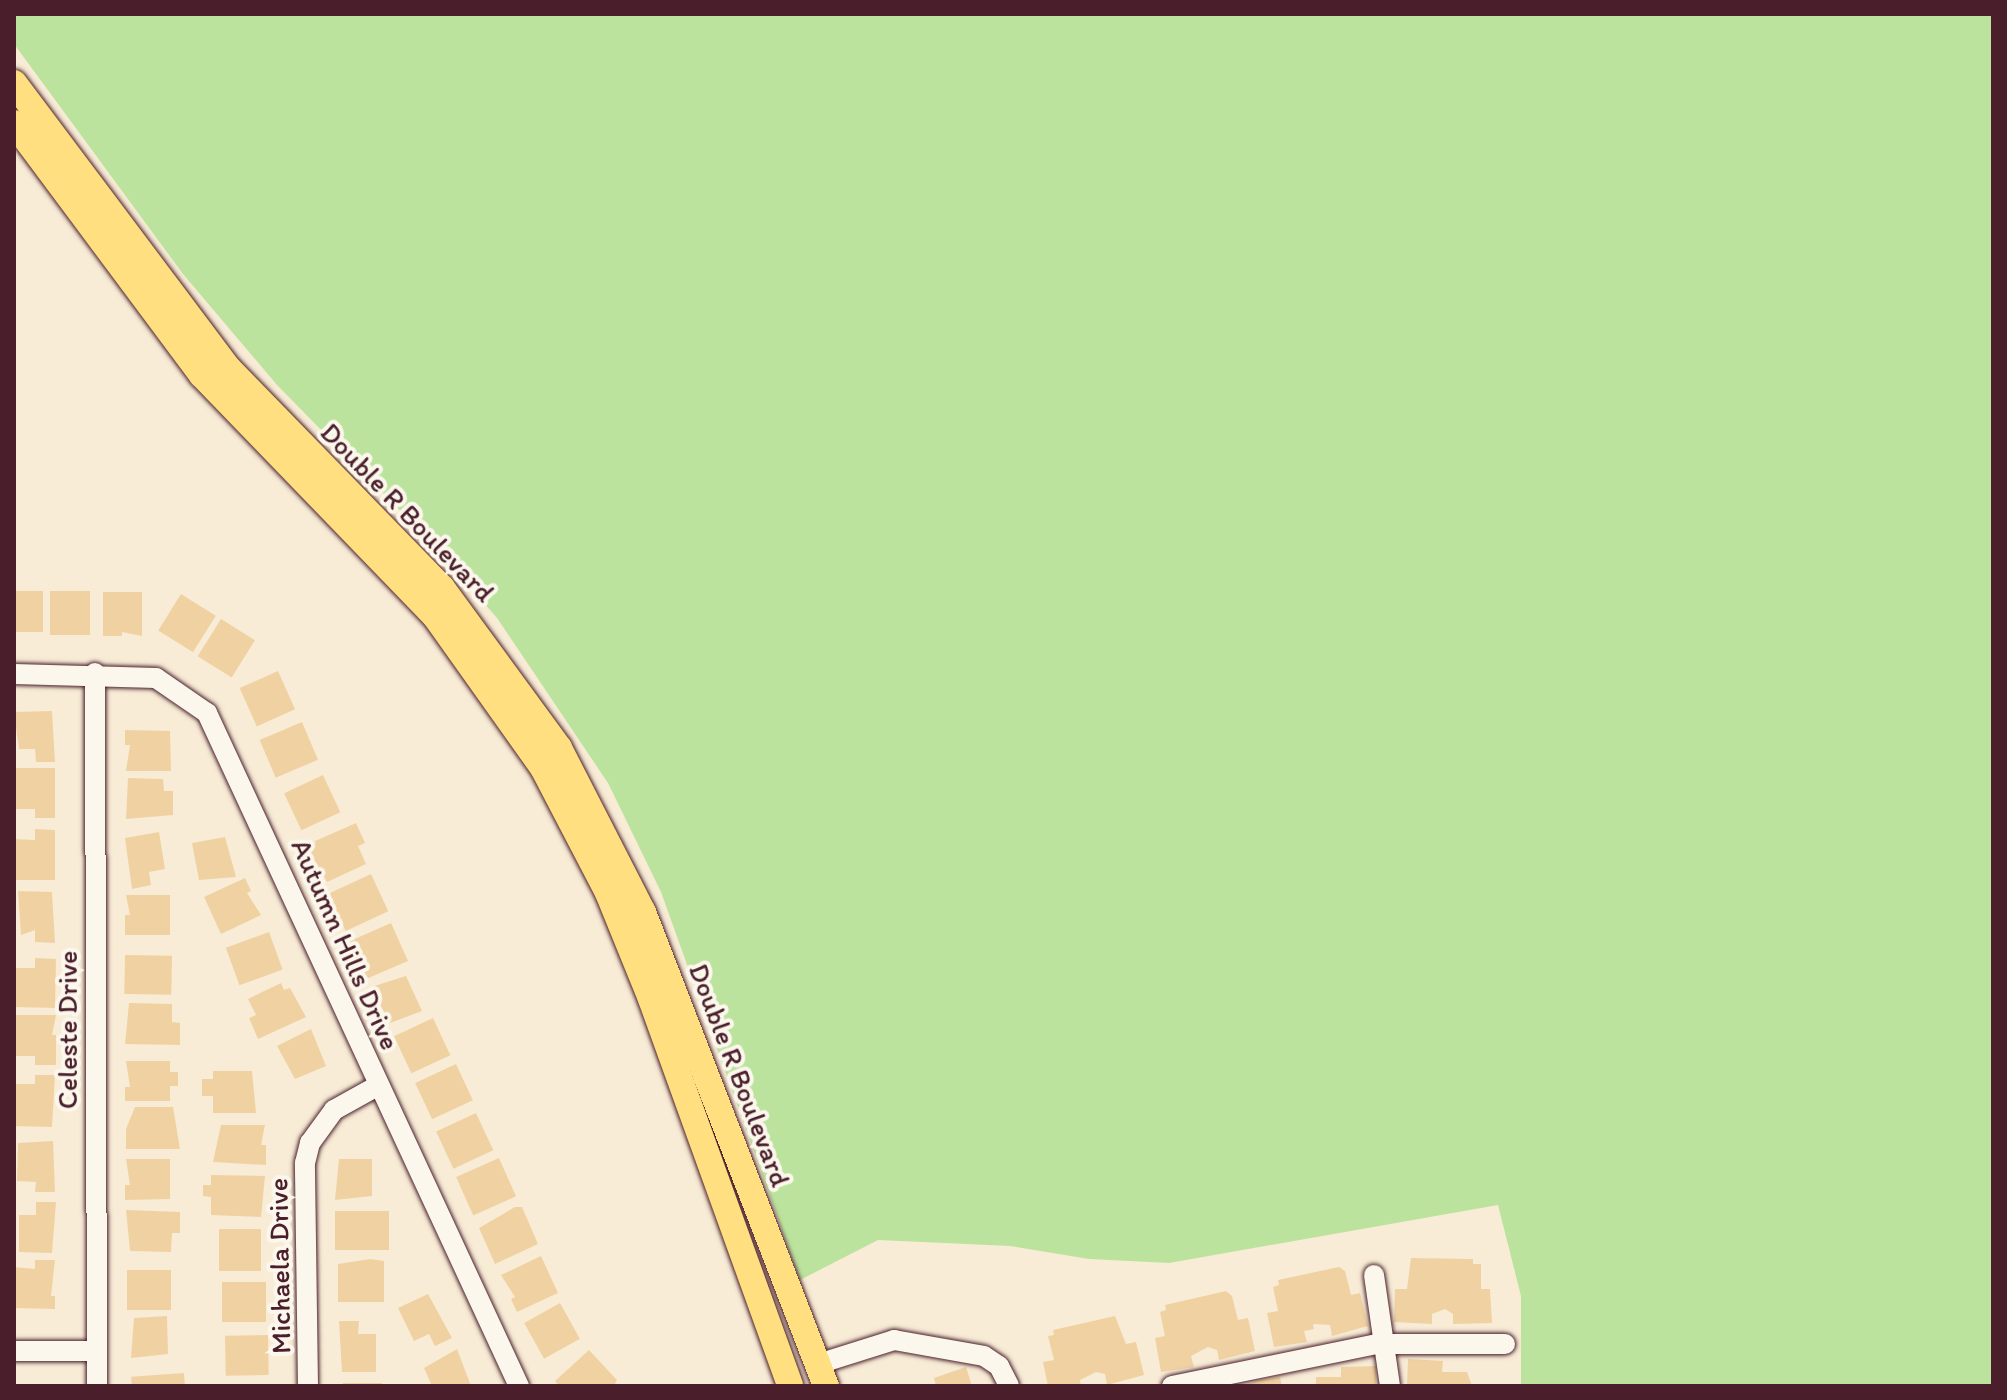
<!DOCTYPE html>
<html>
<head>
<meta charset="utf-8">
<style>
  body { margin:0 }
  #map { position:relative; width:2007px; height:1400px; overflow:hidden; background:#f8ecd6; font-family:Itim,sans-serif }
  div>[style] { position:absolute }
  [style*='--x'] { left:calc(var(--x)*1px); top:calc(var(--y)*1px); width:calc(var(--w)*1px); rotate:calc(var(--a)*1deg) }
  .green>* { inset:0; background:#bce39e }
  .building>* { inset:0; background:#f0d2a2; transform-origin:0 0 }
  .roads { filter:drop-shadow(0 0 2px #4a1f2b) drop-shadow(0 0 2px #4a1f2b) }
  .minor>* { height:20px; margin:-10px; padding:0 10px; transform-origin:10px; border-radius:10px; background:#fbf7ec }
  .major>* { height:26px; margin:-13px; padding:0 13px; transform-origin:13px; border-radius:13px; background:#ffdf80 }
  span { translate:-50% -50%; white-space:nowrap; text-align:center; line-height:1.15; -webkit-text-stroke:8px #fbf7ec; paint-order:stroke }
  .street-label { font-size:28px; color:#4a1f2b }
  .frame { position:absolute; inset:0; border:16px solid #4a1f2b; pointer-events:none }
</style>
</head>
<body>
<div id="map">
  <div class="green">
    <i style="clip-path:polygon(14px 14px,1993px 14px,1993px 1386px,1521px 1386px,1521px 1296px,1498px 1205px,1169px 1263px,1089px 1259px,1010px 1246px,878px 1240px,800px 1280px,661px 892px,608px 783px,497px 618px,431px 542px,277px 385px,183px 274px,14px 44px)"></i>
  </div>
  <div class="building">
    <i style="left:14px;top:591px;width:29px;height:41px"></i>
    <i style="left:50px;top:591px;width:40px;height:44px"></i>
    <i style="clip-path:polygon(103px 592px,142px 592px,142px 636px,122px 632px,122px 636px,103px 636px)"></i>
    <i style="left:181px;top:594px;width:41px;height:43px;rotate:32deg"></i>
    <i style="left:221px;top:619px;width:40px;height:44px;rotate:32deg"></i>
    <i style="left:278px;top:671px;width:42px;height:42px;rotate:66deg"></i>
    <i style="clip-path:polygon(52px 711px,55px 762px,36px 762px,35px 749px,19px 749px,14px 712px)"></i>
    <i style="left:302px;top:722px;width:41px;height:46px;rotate:67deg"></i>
    <i style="clip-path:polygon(125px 730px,170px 731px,171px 771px,126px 771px,130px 745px,125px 745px)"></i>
    <i style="clip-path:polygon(14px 768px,55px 768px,55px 818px,35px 818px,35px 809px,14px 809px)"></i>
    <i style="left:323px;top:775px;width:41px;height:43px;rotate:65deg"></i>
    <i style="clip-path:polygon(128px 778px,163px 779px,164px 791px,173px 791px,173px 815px,126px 819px)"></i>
    <i style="clip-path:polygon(356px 823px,365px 843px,358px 846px,366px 864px,327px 882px,306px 845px)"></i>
    <i style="clip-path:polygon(35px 829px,55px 830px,55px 880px,14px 880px,14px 839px,35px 840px)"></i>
    <i style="clip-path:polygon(159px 832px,165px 869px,149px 872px,151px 885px,132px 889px,125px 838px)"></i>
    <i style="clip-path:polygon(225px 837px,236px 877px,199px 880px,192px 843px)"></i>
    <i style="left:371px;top:874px;width:41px;height:47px;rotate:65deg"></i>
    <i style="clip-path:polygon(245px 878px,251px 891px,247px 893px,261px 915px,221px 934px,204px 897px)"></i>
    <i style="clip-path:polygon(18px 891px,52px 892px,55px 943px,35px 942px,35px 930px,21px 935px)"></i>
    <i style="clip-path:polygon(126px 895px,170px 895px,170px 935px,125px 935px,125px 915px,130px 915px)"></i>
    <i style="clip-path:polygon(391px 923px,408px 961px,366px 979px,360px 953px,355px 955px,350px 941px)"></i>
    <i style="left:269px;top:932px;width:40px;height:46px;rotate:70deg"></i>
    <i style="left:125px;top:955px;width:47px;height:39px;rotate:1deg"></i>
    <i style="clip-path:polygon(35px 958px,56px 959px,55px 1008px,14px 1007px,14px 968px,35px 968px)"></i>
    <i style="clip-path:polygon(406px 976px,422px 1011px,390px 1023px,371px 987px)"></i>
    <i style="clip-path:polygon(281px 983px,284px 990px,290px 988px,306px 1017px,258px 1039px,249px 1018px,256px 1015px,248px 999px)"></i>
    <i style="clip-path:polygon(129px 1003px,172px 1004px,172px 1022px,180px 1023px,180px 1045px,125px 1044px)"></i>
    <i style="clip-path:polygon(14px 1015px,56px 1015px,52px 1035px,56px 1035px,56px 1065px,35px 1065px,35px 1056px,14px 1056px)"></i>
    <i style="left:433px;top:1018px;width:41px;height:43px;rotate:65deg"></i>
    <i style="clip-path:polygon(311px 1029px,326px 1066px,295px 1079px,277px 1046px)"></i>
    <i style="clip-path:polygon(126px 1061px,170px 1061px,170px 1072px,178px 1072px,178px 1086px,170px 1086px,170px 1101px,125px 1101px,125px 1087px,130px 1087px)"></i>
    <i style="left:456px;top:1064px;width:40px;height:45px;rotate:65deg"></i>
    <i style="clip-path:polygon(213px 1071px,252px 1071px,256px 1113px,213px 1113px,213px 1096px,202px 1096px,202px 1079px,213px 1079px)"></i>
    <i style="clip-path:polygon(35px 1075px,55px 1075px,52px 1127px,14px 1126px,14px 1084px,35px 1084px)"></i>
    <i style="clip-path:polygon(135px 1107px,173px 1107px,180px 1149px,126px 1149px,126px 1129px)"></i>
    <i style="left:476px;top:1113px;width:41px;height:44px;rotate:65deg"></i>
    <i style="clip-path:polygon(221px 1125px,265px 1125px,261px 1145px,266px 1145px,266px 1165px,213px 1162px)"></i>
    <i style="clip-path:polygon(53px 1141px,55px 1192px,35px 1192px,36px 1182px,17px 1181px,18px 1143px)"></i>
    <i style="left:499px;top:1158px;width:42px;height:47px;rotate:66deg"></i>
    <i style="clip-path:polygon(126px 1159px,170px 1159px,170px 1199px,125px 1200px,125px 1185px,130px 1185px)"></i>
    <i style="clip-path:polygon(339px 1159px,372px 1159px,372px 1196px,335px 1200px)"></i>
    <i style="clip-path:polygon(211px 1175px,265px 1176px,261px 1217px,211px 1215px,211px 1197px,203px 1196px,203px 1185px,211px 1185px)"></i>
    <i style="clip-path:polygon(36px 1202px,56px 1202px,52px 1253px,19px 1252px,19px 1215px,36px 1215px)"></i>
    <i style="clip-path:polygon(515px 1207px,522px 1207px,538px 1244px,495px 1264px,479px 1228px)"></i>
    <i style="clip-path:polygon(126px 1210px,180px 1212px,180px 1233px,172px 1233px,171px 1252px,130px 1251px)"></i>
    <i style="left:335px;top:1211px;width:54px;height:39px"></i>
    <i style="left:219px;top:1229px;width:42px;height:42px"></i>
    <i style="clip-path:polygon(541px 1256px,558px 1293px,517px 1312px,511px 1299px,515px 1297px,501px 1275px)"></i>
    <i style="clip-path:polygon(1411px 1258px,1473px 1259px,1473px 1264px,1481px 1264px,1481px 1289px,1490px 1289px,1492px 1323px,1453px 1324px,1453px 1314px,1445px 1309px,1432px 1314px,1432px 1324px,1394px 1322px,1395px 1289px,1407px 1289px)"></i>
    <i style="clip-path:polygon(370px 1259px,384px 1261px,384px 1302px,338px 1302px,338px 1264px)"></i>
    <i style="clip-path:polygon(35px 1260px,55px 1260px,51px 1296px,55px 1296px,55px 1309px,14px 1308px,14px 1267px,35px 1269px)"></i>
    <i style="clip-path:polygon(1339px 1267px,1345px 1271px,1351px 1295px,1360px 1293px,1368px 1326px,1332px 1336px,1330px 1325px,1313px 1324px,1314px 1329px,1304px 1331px,1307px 1342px,1274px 1347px,1267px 1313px,1278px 1311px,1273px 1287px,1279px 1285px,1278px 1280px)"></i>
    <i style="left:127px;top:1270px;width:44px;height:40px"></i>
    <i style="left:222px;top:1282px;width:44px;height:40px"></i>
    <i style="clip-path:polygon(1226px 1291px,1232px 1296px,1238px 1320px,1248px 1318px,1255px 1351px,1219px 1360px,1217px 1350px,1208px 1347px,1191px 1356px,1194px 1367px,1161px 1372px,1155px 1338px,1165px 1336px,1160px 1312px,1166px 1310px,1165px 1305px)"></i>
    <i style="clip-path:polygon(428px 1294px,452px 1338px,435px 1346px,429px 1334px,414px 1341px,398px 1308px)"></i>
    <i style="left:560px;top:1303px;width:41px;height:41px;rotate:61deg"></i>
    <i style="clip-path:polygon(167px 1316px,168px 1354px,131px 1358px,134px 1318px)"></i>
    <i style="clip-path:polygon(1115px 1316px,1126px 1344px,1136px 1342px,1144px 1375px,1107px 1385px,1105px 1374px,1096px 1372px,1080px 1380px,1081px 1386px,1048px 1386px,1043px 1362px,1054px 1360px,1048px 1336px,1054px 1335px,1053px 1330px)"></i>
    <i style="clip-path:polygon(339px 1321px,359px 1321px,358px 1334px,376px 1334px,376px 1372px,342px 1372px)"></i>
    <i style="left:268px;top:1335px;width:40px;height:43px;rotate:89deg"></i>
    <i style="clip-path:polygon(457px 1349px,471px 1386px,432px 1386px,424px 1368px)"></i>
    <i style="clip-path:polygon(589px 1350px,617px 1380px,614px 1386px,559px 1386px,555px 1381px)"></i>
    <i style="clip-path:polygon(1408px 1359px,1443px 1361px,1442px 1372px,1467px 1372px,1472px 1386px,1407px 1386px)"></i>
    <i style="clip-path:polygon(1376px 1366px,1376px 1386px,1316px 1386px,1316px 1377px,1341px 1377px,1341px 1367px)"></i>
    <i style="clip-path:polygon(966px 1367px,972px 1386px,936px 1386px,934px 1378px)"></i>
    <i style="left:184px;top:1373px;width:13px;height:53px;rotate:86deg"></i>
    <i style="clip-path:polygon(1280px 1377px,1282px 1386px,1240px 1386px,1261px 1380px)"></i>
    <i style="left:343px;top:1383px;width:39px;height:3px"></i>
  </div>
  <div class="roads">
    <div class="minor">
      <i style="--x:95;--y:673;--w:713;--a:89.84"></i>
      <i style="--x:14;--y:674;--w:142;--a:1.6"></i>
      <i style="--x:156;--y:678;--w:62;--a:34.5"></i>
      <i style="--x:207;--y:713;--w:742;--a:65.13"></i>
      <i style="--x:1374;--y:1275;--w:112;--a:81.8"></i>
      <i style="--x:14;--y:1351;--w:83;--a:0"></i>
      <i style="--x:818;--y:1364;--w:80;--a:-17.5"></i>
      <i style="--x:894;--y:1340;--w:91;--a:10.1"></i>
      <i style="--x:984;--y:1356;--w:18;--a:34"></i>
      <i style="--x:999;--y:1366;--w:22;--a:63"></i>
      <i style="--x:308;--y:1386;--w:223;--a:-90.8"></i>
      <i style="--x:305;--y:1163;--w:21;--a:-76"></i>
      <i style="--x:310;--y:1143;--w:41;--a:-54"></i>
      <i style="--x:334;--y:1110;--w:51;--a:-29.1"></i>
      <i style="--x:1172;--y:1386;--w:209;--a:-11.6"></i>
      <i style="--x:1377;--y:1344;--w:128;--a:0"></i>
    </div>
    <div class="major">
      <i style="--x:14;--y:83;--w:355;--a:53.1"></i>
      <i style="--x:227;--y:367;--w:308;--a:45.8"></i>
      <i style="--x:442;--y:588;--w:198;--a:53.8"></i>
      <i style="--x:559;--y:748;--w:184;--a:62.9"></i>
      <i style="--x:643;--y:912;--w:508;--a:68.89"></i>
      <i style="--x:14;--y:123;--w:314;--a:53.3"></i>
      <i style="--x:202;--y:375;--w:335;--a:46"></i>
      <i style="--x:435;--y:616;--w:186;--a:54.6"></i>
      <i style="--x:543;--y:768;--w:141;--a:62.5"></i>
      <i style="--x:608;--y:893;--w:114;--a:67.9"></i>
      <i style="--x:651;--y:999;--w:411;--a:70.2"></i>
    </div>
  </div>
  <div class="street-label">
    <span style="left:408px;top:512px;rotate:46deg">Double R Boulevard</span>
    <span style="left:346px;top:944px;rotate:66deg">Autumn Hills Drive</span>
    <span style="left:67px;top:1030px;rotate:-90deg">Celeste Drive</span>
    <span style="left:740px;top:1075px;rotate:69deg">Double R Boulevard</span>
    <span style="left:279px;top:1266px;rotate:-91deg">Michaela Drive</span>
  </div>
  <div class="frame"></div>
</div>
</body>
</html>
